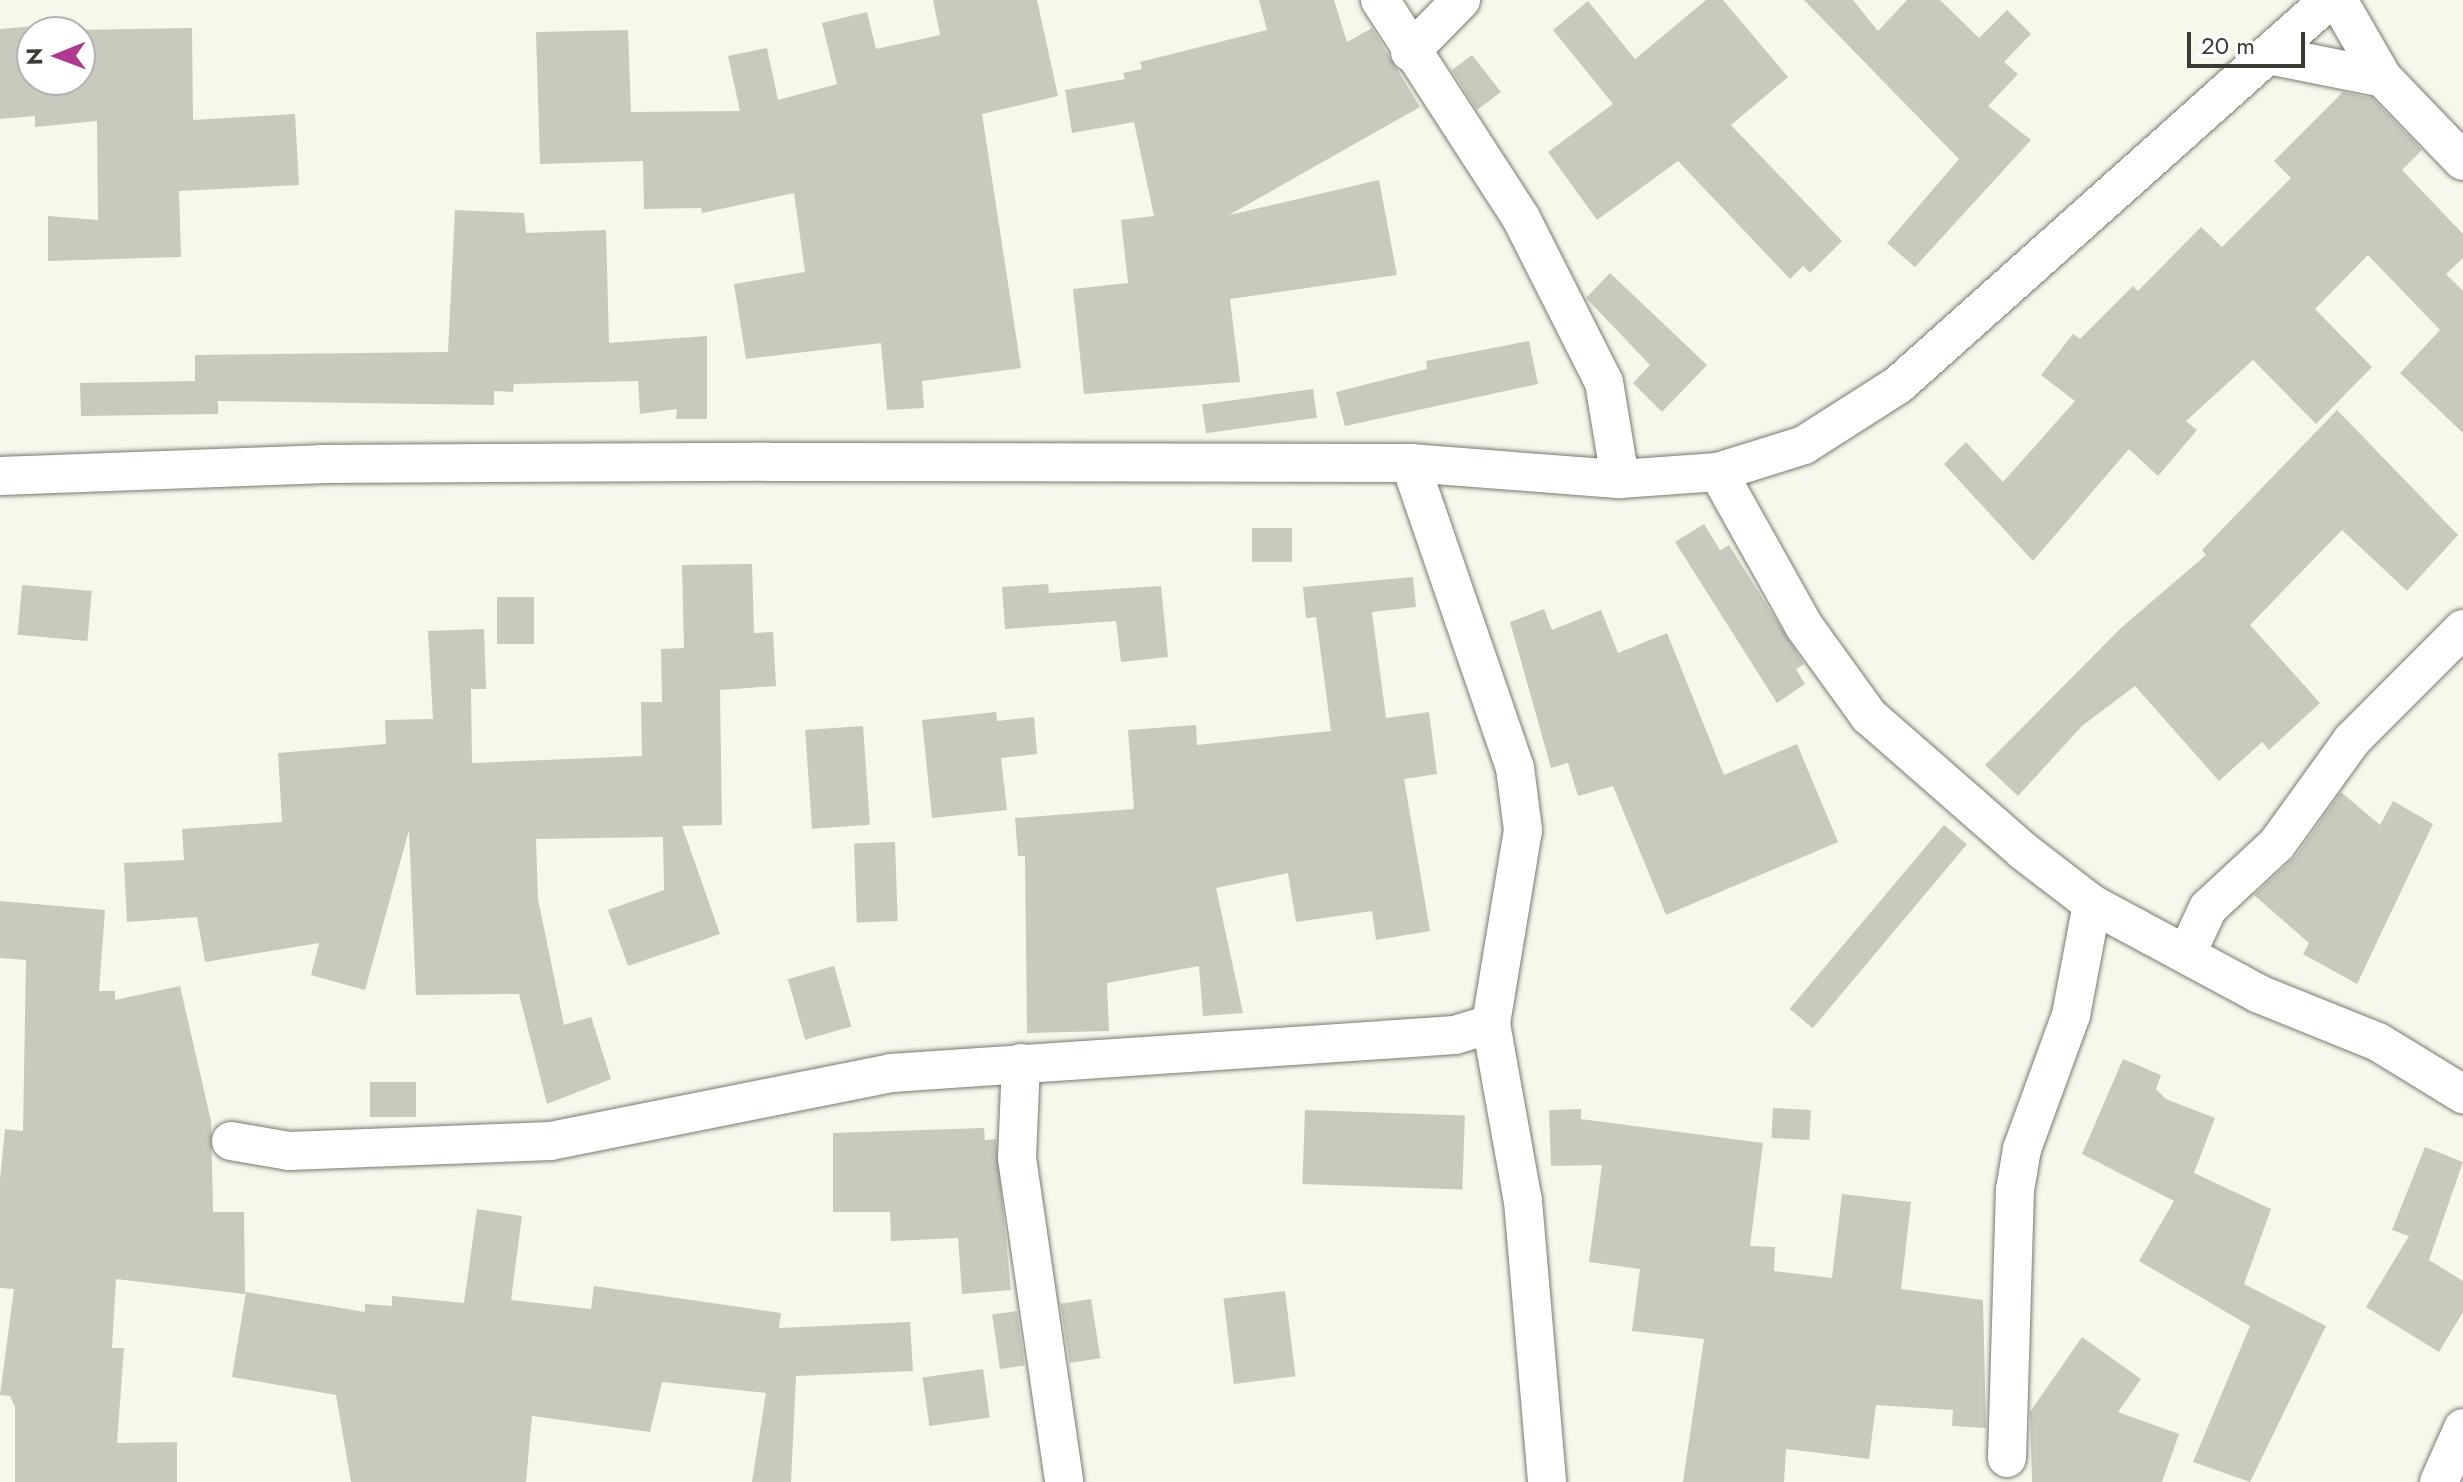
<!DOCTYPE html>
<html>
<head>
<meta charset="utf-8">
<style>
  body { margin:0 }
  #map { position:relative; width:2463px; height:1482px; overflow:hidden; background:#f8f7eb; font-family:Jost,sans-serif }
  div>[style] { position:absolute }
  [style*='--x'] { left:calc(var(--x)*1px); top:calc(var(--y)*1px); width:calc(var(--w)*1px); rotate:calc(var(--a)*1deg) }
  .building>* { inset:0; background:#cac9be; transform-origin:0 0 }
  .roads { filter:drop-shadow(0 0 2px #7a796f) drop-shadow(0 0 2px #7a796f) }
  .minor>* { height:38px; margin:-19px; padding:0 19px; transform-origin:19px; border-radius:19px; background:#fff }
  span { translate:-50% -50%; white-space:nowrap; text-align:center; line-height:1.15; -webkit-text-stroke:7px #fff; paint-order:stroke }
  .north { position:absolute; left:16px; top:16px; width:80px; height:80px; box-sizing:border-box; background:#fff; border:2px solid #b1b1af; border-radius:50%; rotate:269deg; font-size:22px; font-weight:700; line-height:32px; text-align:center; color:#3b3b36 }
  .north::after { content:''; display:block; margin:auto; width:28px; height:36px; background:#ae3991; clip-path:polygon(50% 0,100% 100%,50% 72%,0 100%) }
  .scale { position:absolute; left:2187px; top:32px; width:118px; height:36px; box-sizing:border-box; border:4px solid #3b3b36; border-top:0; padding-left:10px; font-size:24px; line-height:28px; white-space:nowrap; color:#3b3b36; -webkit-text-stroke:6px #fff; paint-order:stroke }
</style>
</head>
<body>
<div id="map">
  <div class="building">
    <i style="clip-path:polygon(933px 0,1037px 0,1058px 96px,982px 114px,1021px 368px,922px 381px,924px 408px,887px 410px,881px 343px,746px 359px,734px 284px,805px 272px,794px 193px,702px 213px,701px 208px,644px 209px,643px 161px,540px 164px,536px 32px,628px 30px,631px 112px,740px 111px,728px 56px,767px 48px,778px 100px,837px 84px,822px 23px,867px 12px,876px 49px,940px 35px)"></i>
    <i style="clip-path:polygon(1259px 0,1334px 0,1347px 42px,1372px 28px,1420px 107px,1229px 215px,1379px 180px,1397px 275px,1230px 299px,1240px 382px,1084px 394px,1073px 289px,1128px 283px,1121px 220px,1154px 216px,1134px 122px,1072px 133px,1065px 90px,1125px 79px,1123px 73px,1142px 69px,1140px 62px,1267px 30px)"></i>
    <i style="clip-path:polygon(1706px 0,1723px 0,1788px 77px,1731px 125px,1842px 241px,1810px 273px,1803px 266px,1790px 279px,1678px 161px,1597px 220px,1548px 152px,1613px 104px,1553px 30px,1588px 1px,1635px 59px)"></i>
    <i style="clip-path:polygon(1804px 0,1853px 0,1878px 31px,1907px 0,1940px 0,1979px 38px,2007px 10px,2031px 34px,2004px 62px,2018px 74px,1988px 106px,2031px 140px,1915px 267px,1887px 243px,1959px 159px)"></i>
    <i style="clip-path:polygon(evenodd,73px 23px,74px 30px,192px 28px,193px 120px,295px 114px,299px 185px,179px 191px,181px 257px,48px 261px,48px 216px,98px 220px,97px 121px,35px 127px,35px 116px,0 119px,0 29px,73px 23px,32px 32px,80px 32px,80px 80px,32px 80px,32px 32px)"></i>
    <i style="clip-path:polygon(1472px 55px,1501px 92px,1477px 110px,1452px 70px)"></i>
    <i style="clip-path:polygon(2343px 92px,2372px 98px,2422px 150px,2402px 170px,2463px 234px,2463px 258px,2446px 274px,2463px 291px,2463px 433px,2400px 373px,2440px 330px,2368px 255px,2315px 309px,2372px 367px,2316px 424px,2253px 360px,2186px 421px,2197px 430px,2158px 476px,2129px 449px,2033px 561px,1944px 464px,1966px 442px,2003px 482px,2075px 401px,2041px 375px,2073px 334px,2080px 339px,2133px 286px,2138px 291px,2201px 227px,2222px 247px,2291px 178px,2274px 161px)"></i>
    <i style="clip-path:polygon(455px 210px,524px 213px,526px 233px,606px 230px,609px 343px,707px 336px,707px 419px,676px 419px,677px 409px,640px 414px,638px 381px,514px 384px,513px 392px,494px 391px,494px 405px,218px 401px,218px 414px,81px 416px,80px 383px,195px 381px,195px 355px,448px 352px)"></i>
    <i style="clip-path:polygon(1610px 273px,1707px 365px,1662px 412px,1633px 383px,1650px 365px,1586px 298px)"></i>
    <i style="clip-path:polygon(1529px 341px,1538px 384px,1345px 426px,1336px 392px,1427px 369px,1426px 361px)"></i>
    <i style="left:1313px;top:389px;width:29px;height:112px;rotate:82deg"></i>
    <i style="clip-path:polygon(2337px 410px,2458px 535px,2407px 591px,2342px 530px,2250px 625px,2320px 703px,2269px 750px,2262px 742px,2219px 781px,2135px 686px,2082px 726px,2018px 796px,1985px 765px,2122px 627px,2206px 555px,2202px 550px)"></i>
    <i style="clip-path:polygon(1704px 524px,1720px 550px,1729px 545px,1804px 664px,1796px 669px,1805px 684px,1777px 703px,1675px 542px)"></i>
    <i style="left:1252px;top:528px;width:40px;height:34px"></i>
    <i style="clip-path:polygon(752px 564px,754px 633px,773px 632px,776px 686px,720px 690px,722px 825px,682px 826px,720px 934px,628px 966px,608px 910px,664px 890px,663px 837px,536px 839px,538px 899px,564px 1025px,591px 1017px,611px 1079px,547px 1104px,519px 994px,416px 995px,409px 830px,365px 990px,311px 975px,319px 943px,205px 962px,197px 917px,127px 922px,124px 863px,184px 860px,182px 829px,282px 822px,278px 753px,386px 744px,385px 720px,433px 719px,428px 631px,484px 629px,486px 689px,471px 689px,472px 763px,642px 756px,641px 702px,662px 702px,661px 649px,684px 648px,682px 565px)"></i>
    <i style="clip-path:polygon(1413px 577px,1416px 607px,1372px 612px,1386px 718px,1429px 712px,1437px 774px,1404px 779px,1430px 931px,1376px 940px,1372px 911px,1296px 922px,1288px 873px,1216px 888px,1243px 1013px,1203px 1016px,1199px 966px,1107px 983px,1109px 1031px,1027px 1033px,1025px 856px,1018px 856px,1015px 818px,1134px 809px,1128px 730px,1196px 725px,1197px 745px,1331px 731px,1316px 617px,1306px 618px,1303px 587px)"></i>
    <i style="clip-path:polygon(1048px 584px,1049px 593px,1161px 586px,1168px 657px,1121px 662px,1116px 621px,1005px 629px,1002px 587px)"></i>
    <i style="left:22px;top:585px;width:70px;height:50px;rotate:5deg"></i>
    <i style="left:497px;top:597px;width:37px;height:47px"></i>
    <i style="clip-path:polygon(1544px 609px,1552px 630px,1601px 610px,1618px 653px,1667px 633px,1724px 775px,1797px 744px,1838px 842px,1666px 915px,1613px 786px,1578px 796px,1568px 763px,1551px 768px,1510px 622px)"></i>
    <i style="clip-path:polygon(996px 712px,997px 721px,1034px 717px,1037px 754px,1001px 758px,1007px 810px,932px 818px,922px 720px)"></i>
    <i style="left:863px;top:726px;width:99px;height:58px;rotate:86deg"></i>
    <i style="clip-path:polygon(2341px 792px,2380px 825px,2393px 801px,2433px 824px,2357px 984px,2303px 954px,2309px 943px,2254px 895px,2295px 857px)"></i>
    <i style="left:1944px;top:825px;width:30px;height:240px;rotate:40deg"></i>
    <i style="left:895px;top:842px;width:79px;height:41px;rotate:88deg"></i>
    <i style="clip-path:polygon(0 901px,105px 910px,99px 991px,115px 991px,115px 1000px,180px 986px,211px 1121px,213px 1212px,244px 1212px,245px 1294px,116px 1279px,112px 1348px,124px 1348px,117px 1443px,177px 1442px,177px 1482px,15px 1482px,15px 1407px,10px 1396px,0 1395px,14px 1289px,0 1288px,0 1180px,5px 1129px,23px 1131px,26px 960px,0 958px)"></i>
    <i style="left:834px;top:966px;width:63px;height:48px;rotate:74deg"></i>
    <i style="clip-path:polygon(2123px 1059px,2161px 1075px,2156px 1089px,2166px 1099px,2215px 1118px,2194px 1173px,2271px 1209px,2244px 1284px,2326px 1326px,2250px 1482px,2193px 1462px,2250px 1326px,2139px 1261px,2174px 1201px,2082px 1154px)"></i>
    <i style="left:370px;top:1082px;width:46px;height:35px"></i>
    <i style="left:1773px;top:1108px;width:38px;height:30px;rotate:3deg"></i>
    <i style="clip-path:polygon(1581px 1109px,1581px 1119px,1763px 1143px,1750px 1246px,1775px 1247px,1774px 1271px,1832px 1278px,1842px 1194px,1911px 1202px,1901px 1289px,1983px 1300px,1986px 1428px,1952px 1426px,1953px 1410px,1876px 1405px,1869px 1459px,1786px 1449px,1784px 1482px,1683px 1482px,1704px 1339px,1632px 1331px,1640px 1269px,1589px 1262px,1602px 1165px,1551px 1166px,1549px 1110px)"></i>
    <i style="left:1305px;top:1110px;width:160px;height:74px;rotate:2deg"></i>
    <i style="clip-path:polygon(984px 1128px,985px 1140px,996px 1139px,1011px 1290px,962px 1294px,958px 1238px,891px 1241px,890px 1212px,833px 1212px,833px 1133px)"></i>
    <i style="clip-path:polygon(2425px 1147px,2463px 1162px,2429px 1260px,2463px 1281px,2463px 1312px,2439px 1352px,2366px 1307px,2409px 1236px,2392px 1230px)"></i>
    <i style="clip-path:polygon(477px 1209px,522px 1216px,511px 1300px,591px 1309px,594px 1286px,781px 1313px,779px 1328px,910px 1322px,913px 1371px,796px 1376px,791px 1482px,752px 1482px,766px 1393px,662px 1382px,650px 1432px,532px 1416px,526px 1482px,351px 1482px,336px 1395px,232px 1377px,246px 1292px,365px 1312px,365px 1304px,392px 1306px,392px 1296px,464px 1303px)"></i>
    <i style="left:1285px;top:1291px;width:86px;height:62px;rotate:83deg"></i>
    <i style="left:1091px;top:1299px;width:60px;height:31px;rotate:81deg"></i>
    <i style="left:1017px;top:1311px;width:55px;height:25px;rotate:82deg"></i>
    <i style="clip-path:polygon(2082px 1337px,2141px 1379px,2118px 1412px,2179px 1434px,2162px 1482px,2032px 1482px,2030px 1412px)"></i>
    <i style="left:983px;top:1369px;width:49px;height:61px;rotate:82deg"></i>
  </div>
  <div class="roads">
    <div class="minor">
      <i style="--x:1380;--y:0;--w:260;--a:57.1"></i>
      <i style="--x:1521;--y:218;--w:184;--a:63.2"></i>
      <i style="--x:1604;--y:382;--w:98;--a:80.6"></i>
      <i style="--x:2338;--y:0;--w:90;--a:60"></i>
      <i style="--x:2383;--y:78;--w:115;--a:46.1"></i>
      <i style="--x:1410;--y:52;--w:73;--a:-45.6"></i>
      <i style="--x:2274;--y:56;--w:111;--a:11.4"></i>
      <i style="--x:1410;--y:463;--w:323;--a:71"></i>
      <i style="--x:1515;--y:768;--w:63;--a:82.6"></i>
      <i style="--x:1523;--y:830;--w:197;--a:99.4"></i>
      <i style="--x:1491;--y:1024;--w:180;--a:79.8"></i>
      <i style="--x:1523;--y:1201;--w:282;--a:85.1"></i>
      <i style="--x:1718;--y:472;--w:176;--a:60.8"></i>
      <i style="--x:1804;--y:626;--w:111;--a:54.2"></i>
      <i style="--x:1869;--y:716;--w:205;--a:41.2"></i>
      <i style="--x:2023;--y:851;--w:87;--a:37.5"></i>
      <i style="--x:2092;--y:904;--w:190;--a:28.3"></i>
      <i style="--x:2259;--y:994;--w:128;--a:22"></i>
      <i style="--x:2378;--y:1042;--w:100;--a:31.5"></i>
      <i style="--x:0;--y:476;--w:320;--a:-2.1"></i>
      <i style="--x:320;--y:464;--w:449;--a:-0.3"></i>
      <i style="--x:769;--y:462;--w:641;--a:0.09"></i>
      <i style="--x:1410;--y:463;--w:211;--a:4.4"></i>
      <i style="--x:1620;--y:479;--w:98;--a:-4.1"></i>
      <i style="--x:1718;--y:472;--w:90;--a:-17.4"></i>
      <i style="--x:1804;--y:445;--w:112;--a:-32.6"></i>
      <i style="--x:1898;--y:385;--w:578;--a:-41.77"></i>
      <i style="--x:2187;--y:953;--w:50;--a:-65"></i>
      <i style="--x:2208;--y:908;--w:94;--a:-42.8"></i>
      <i style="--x:2277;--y:844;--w:128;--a:-54.2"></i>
      <i style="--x:2352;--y:740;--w:157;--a:-45"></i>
      <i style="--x:1021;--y:1063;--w:95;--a:92.4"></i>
      <i style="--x:1017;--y:1158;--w:327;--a:81.7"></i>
      <i style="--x:231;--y:1141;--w:59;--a:9.8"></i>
      <i style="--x:289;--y:1151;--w:262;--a:-2.2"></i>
      <i style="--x:551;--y:1141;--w:347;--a:-11.3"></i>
      <i style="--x:891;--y:1073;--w:565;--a:-3.85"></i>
      <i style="--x:1455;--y:1035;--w:38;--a:-17"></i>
      <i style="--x:2007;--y:1458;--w:268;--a:-88.3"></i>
      <i style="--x:2015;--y:1190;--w:42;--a:-80.3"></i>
      <i style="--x:2022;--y:1149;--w:143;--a:-69.9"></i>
      <i style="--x:2071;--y:1015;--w:113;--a:-79.3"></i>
      <i style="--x:2439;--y:1482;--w:59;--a:-66"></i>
    </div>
  </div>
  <div class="north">N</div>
  <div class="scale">20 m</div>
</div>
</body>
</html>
